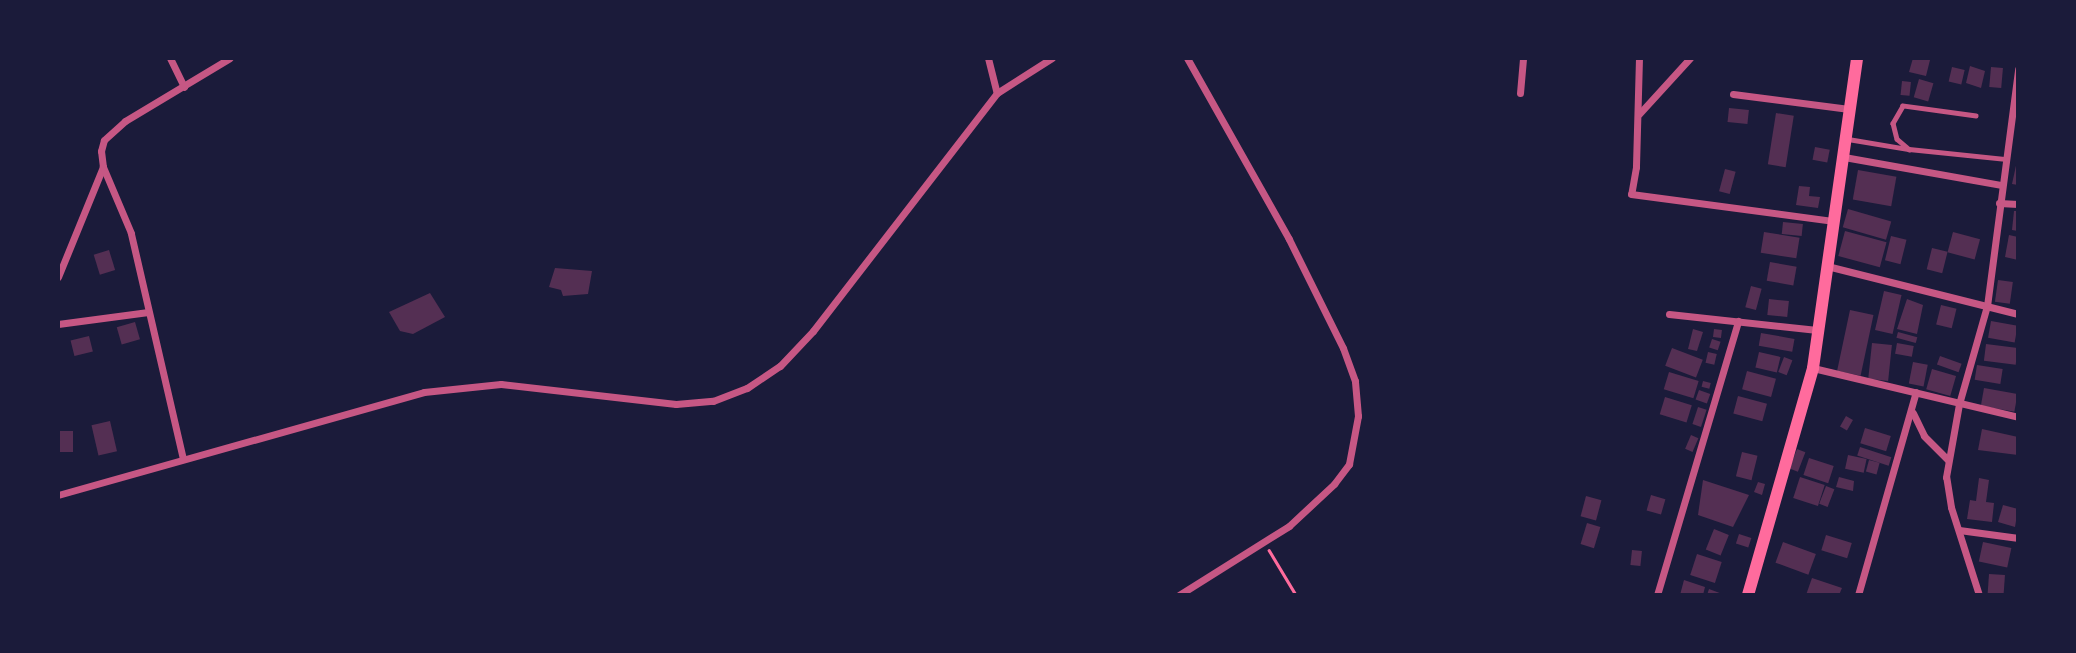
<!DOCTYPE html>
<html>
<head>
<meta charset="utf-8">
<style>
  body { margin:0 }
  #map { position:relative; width:2076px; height:653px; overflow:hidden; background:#1b1b3a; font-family:Helvetica,sans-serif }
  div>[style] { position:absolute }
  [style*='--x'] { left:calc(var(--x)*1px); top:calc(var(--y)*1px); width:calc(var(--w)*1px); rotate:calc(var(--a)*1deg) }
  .building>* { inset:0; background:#542f53; transform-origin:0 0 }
  .path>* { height:2.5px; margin:-1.25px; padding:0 1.25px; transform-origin:1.25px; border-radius:1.25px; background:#ff6b9d }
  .service>* { height:4.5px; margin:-2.25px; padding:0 2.25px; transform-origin:2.25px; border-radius:2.25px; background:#c65784 }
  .minor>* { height:7px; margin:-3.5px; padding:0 3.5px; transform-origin:3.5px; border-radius:3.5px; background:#c65784 }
  .secondary>* { height:12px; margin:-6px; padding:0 6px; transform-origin:6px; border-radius:6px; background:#ff6b9d }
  span { translate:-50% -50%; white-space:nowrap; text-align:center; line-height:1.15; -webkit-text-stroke:7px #1b1b3a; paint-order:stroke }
  .frame { position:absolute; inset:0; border:60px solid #1b1b3a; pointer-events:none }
</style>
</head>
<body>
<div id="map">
  <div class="building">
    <i style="clip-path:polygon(1913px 58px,1930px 60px,1926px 76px,1909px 72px)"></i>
    <i style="clip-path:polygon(1970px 66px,1985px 71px,1981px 88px,1966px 83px)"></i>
    <i style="left:1952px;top:67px;width:13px;height:15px;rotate:13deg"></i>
    <i style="left:1991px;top:67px;width:12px;height:20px;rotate:5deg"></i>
    <i style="left:1919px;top:79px;width:15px;height:19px;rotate:16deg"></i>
    <i style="left:1902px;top:81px;width:9px;height:14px;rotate:6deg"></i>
    <i style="left:1729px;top:108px;width:20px;height:14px;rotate:6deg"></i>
    <i style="left:1776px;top:113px;width:18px;height:52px;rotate:9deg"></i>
    <i style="left:1815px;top:147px;width:15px;height:13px;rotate:11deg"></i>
    <i style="clip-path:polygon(2017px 161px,2018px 161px,2018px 185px,2012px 184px)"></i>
    <i style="left:1725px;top:169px;width:11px;height:23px;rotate:15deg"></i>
    <i style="left:1858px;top:170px;width:39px;height:30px;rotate:10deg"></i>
    <i style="clip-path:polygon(1799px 186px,1810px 187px,1809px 196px,1820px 197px,1818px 208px,1796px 205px)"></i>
    <i style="left:1848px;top:209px;width:45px;height:19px;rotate:16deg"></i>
    <i style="clip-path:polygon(2014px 211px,2018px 211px,2018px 231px,2012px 230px)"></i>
    <i style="left:1783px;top:222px;width:20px;height:12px;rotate:6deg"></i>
    <i style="left:1845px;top:231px;width:43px;height:26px;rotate:15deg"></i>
    <i style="left:1764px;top:232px;width:36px;height:21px;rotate:9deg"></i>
    <i style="left:1953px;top:232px;width:28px;height:21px;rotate:15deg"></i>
    <i style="clip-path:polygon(2009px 235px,2018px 237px,2018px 260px,2005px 257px)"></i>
    <i style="left:1891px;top:236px;width:16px;height:25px;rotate:14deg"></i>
    <i style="left:1932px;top:248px;width:16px;height:22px;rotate:14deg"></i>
    <i style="left:109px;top:250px;width:21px;height:16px;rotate:73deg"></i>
    <i style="left:1770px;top:262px;width:27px;height:19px;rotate:10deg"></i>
    <i style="clip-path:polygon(555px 268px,592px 271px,588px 294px,563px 296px,561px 290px,549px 287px)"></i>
    <i style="left:1998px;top:280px;width:15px;height:22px;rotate:8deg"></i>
    <i style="left:1751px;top:286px;width:11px;height:22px;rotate:15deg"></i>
    <i style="left:1884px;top:291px;width:18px;height:40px;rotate:13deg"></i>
    <i style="clip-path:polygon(430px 293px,445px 317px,413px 334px,400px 331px,389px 312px)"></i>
    <i style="left:1769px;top:299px;width:20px;height:16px;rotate:6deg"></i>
    <i style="clip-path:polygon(1907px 299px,1923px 305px,1917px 334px,1897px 329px)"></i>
    <i style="left:1941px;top:305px;width:16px;height:20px;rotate:14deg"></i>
    <i style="left:1850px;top:310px;width:24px;height:62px;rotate:12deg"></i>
    <i style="left:1991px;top:321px;width:27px;height:17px;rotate:10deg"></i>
    <i style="left:135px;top:322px;width:18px;height:19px;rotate:74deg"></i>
    <i style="clip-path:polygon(1693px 329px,1703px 332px,1697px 351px,1688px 349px)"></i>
    <i style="left:1714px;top:329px;width:8px;height:8px;rotate:7deg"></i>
    <i style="left:1898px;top:332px;width:20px;height:6px;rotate:15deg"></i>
    <i style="left:1761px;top:333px;width:34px;height:13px;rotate:10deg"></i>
    <i style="left:89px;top:336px;width:16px;height:19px;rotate:76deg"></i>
    <i style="left:1712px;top:339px;width:9px;height:9px;rotate:18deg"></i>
    <i style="left:1872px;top:343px;width:20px;height:36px;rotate:6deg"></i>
    <i style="left:1897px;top:343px;width:17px;height:11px;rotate:10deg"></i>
    <i style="left:1986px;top:344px;width:32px;height:17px;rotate:7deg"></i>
    <i style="left:1672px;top:348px;width:33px;height:19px;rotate:21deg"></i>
    <i style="left:1708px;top:352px;width:9px;height:11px;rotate:13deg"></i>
    <i style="left:1759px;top:352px;width:22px;height:16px;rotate:13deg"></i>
    <i style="left:1940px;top:356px;width:23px;height:9px;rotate:20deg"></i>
    <i style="left:1784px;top:357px;width:9px;height:16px;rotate:21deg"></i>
    <i style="left:1913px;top:362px;width:15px;height:22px;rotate:11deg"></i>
    <i style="left:1977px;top:365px;width:26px;height:15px;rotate:9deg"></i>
    <i style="left:1932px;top:369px;width:25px;height:21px;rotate:16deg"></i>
    <i style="left:1747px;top:371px;width:30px;height:19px;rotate:15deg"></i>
    <i style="left:1669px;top:372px;width:31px;height:18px;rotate:17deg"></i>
    <i style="left:1703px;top:381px;width:8px;height:6px;rotate:14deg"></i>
    <i style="left:1984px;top:388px;width:34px;height:18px;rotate:10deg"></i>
    <i style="left:1699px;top:390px;width:12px;height:10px;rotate:20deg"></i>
    <i style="left:1738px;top:396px;width:30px;height:18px;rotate:15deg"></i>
    <i style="left:1665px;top:397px;width:28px;height:18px;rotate:17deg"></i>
    <i style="left:1698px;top:407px;width:9px;height:18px;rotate:18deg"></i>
    <i style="left:1846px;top:416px;width:8px;height:12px;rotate:30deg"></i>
    <i style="left:110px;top:421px;width:31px;height:19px;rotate:77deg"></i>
    <i style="left:1865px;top:428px;width:27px;height:16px;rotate:17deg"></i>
    <i style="clip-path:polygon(1982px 429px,2018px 437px,2018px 455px,1978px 450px)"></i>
    <i style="left:58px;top:431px;width:15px;height:21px"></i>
    <i style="left:1691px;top:435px;width:8px;height:15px;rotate:23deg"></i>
    <i style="left:1860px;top:447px;width:33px;height:9px;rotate:18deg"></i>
    <i style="left:1797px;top:449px;width:9px;height:21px;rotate:21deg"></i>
    <i style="left:1742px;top:452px;width:16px;height:25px;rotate:14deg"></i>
    <i style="left:1848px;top:455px;width:19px;height:14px;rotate:12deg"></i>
    <i style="left:1809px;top:458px;width:26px;height:18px;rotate:18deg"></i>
    <i style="left:1869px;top:460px;width:11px;height:12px;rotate:15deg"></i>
    <i style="left:1800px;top:477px;width:26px;height:22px;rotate:18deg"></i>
    <i style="clip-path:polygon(1839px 477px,1854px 481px,1853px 491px,1836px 487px)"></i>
    <i style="clip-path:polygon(1979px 478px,1989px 480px,1986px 502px,1994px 503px,1992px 522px,1967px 519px,1970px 500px,1976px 501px)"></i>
    <i style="clip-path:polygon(1703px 480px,1749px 495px,1733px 527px,1698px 515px)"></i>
    <i style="clip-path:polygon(1758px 482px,1765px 484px,1762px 495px,1754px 492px)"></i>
    <i style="left:1826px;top:486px;width:9px;height:19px;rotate:21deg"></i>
    <i style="left:1651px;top:495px;width:15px;height:16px;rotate:16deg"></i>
    <i style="left:1586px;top:496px;width:16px;height:21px;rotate:15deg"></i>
    <i style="clip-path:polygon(2003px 505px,2018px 509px,2015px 527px,1998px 522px)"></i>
    <i style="left:1587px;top:523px;width:14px;height:22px;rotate:17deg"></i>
    <i style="left:1714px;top:529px;width:16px;height:22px;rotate:22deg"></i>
    <i style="left:1739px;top:534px;width:13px;height:10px;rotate:18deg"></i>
    <i style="left:1826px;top:535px;width:27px;height:16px;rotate:17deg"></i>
    <i style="left:1783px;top:542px;width:35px;height:22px;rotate:20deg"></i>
    <i style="left:1983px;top:542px;width:29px;height:20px;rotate:12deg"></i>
    <i style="left:1632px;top:550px;width:10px;height:15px;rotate:6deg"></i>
    <i style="left:1697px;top:554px;width:26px;height:22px;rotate:18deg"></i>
    <i style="left:1989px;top:574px;width:16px;height:19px;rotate:4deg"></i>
    <i style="clip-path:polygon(1812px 578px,1842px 588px,1839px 595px,1806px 595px)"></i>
    <i style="clip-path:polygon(1684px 580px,1705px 587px,1703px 595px,1680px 595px)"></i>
    <i style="clip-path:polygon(1709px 589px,1725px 595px,1707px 595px)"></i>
  </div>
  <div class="path">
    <i style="--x:1269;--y:550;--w:52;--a:59"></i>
  </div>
  <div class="service">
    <i style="--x:1976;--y:116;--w:74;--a:-172.2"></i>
    <i style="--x:1903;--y:106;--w:20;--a:120"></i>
    <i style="--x:1893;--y:123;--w:16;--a:76"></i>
    <i style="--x:1897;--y:139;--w:16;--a:40"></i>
    <i style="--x:1909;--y:149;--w:98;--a:5.9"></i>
    <i style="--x:1848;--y:139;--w:61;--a:9.5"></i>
  </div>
  <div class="minor">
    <i style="--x:170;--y:58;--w:32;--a:64"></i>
    <i style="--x:988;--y:58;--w:36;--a:76"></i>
    <i style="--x:1639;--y:58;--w:109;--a:91.6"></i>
    <i style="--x:1636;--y:167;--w:27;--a:100"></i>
    <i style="--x:1631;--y:194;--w:205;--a:7.6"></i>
    <i style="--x:1520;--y:93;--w:35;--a:-85"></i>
    <i style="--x:1733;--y:94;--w:117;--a:7.4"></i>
    <i style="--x:1639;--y:114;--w:76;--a:-47.7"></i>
    <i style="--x:1844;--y:157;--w:159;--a:10.1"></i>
    <i style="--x:1999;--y:203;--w:19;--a:3"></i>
    <i style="--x:1827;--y:266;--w:197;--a:14.1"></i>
    <i style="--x:58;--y:277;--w:119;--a:-67.8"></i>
    <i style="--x:1669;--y:314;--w:149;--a:6.2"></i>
    <i style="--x:58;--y:324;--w:91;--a:-7.6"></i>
    <i style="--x:1813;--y:368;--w:211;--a:13.4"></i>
    <i style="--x:1913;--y:413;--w:25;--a:64"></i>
    <i style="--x:1924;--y:436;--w:34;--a:45"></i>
    <i style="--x:183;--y:459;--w:232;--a:-103"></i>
    <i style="--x:131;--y:233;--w:72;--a:-113"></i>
    <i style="--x:103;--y:167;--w:16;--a:-97"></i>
    <i style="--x:101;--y:151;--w:11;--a:-75"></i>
    <i style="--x:104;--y:140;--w:28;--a:-42"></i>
    <i style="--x:125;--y:121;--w:122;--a:-31"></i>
    <i style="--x:58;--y:495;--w:380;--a:-15.7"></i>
    <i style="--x:424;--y:392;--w:77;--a:-5.9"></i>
    <i style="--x:501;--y:384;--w:176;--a:6.5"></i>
    <i style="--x:676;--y:404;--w:37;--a:-5"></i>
    <i style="--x:713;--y:401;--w:36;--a:-21"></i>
    <i style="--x:747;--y:388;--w:40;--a:-34"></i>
    <i style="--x:780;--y:366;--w:48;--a:-46.7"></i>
    <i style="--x:813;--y:331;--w:301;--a:-52.3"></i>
    <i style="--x:997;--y:93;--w:65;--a:-32.5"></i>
    <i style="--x:1959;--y:530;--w:60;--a:7.7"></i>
    <i style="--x:1179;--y:595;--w:130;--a:-32.1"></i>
    <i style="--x:1289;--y:526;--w:62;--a:-43"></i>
    <i style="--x:1334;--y:484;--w:25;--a:-53"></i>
    <i style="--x:1349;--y:464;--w:49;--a:-79.4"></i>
    <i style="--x:1358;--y:416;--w:35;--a:-95"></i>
    <i style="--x:1355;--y:381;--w:35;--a:-110"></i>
    <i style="--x:1343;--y:348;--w:122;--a:-116.4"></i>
    <i style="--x:1289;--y:239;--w:208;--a:-119.4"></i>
    <i style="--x:1657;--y:595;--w:286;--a:-73.5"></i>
    <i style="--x:1858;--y:595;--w:211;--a:-74.1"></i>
    <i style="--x:1979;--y:595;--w:92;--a:-107.7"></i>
    <i style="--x:1951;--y:507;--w:30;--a:-99"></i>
    <i style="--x:1946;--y:477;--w:74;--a:-79.9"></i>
    <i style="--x:1959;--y:404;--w:102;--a:-74.1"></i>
    <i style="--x:1987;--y:306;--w:239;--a:-82.5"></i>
  </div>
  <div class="secondary">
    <i style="--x:1748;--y:595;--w:236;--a:-74"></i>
    <i style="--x:1813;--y:368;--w:313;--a:-81.9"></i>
  </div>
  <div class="frame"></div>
</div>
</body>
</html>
